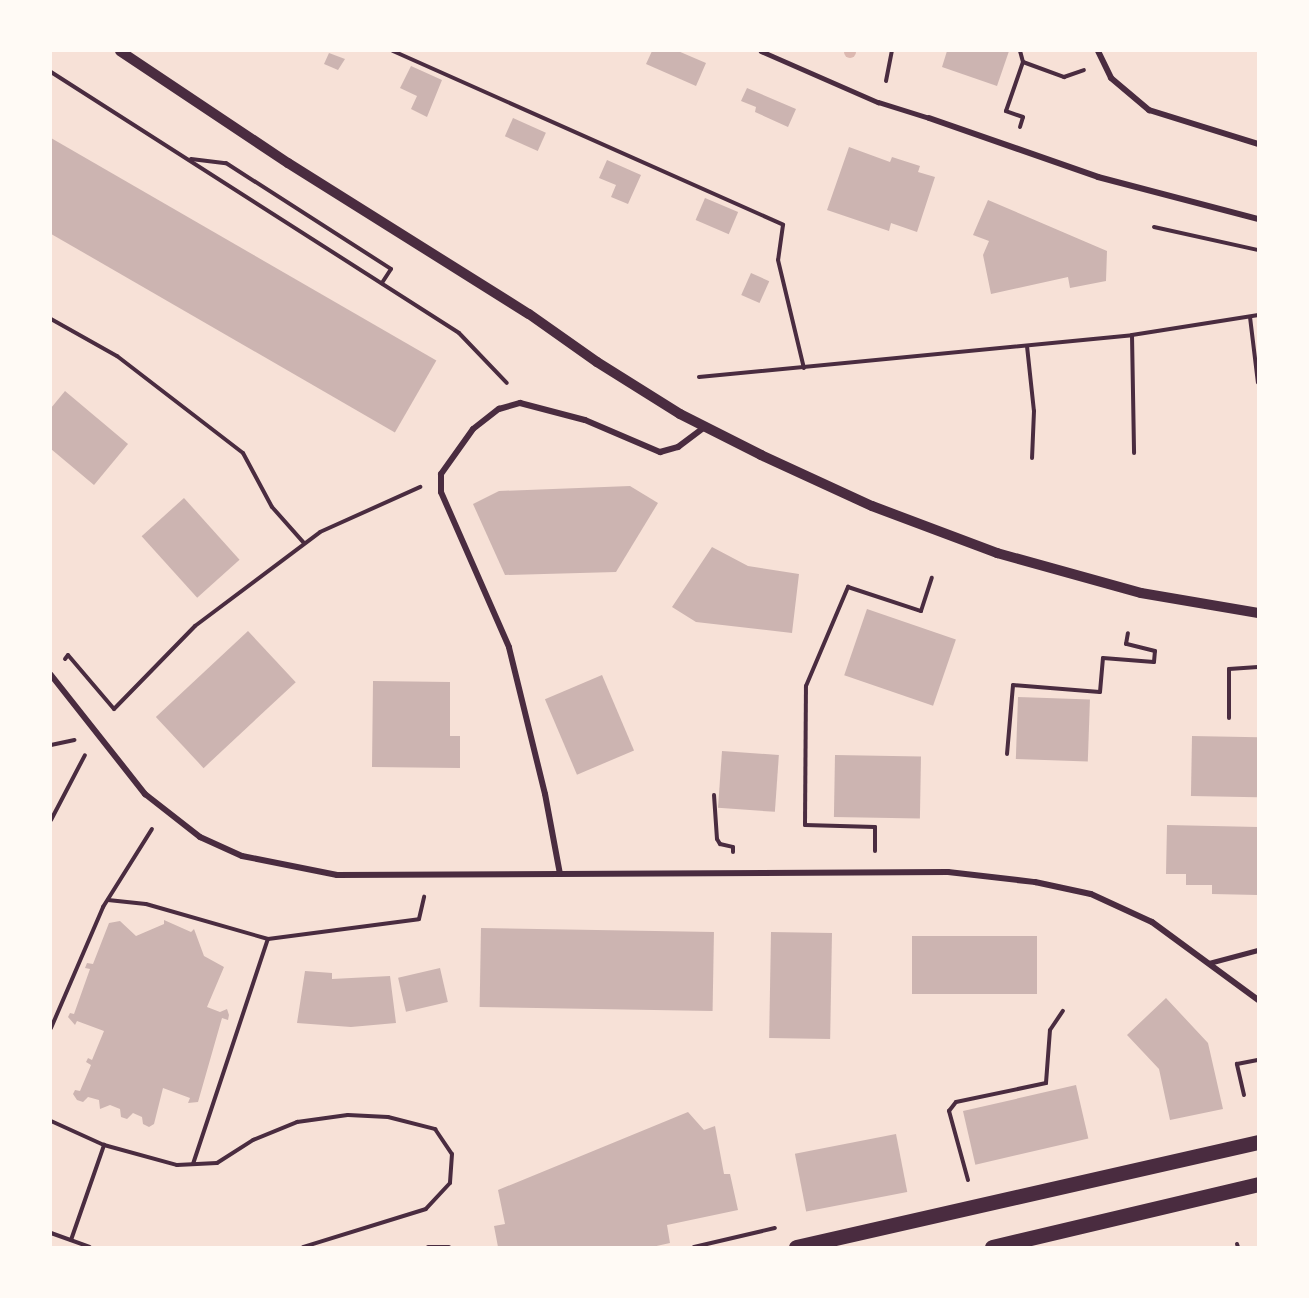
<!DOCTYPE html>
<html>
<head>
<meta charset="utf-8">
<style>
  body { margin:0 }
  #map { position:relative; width:1309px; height:1298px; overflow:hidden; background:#f7e1d7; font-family:"Alegreya Sans",sans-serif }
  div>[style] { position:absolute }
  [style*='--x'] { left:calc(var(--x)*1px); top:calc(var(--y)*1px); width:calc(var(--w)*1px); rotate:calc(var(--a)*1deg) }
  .stream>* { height:12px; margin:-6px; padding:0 6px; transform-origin:6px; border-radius:6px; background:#dcb8b0 }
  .building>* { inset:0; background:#ccb4b1; transform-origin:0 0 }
  .path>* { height:4px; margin:-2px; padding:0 2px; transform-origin:2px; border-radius:2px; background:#4a2c40 }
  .service>* { height:4.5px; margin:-2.25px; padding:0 2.25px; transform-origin:2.25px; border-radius:2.25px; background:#4a2c40 }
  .minor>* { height:6px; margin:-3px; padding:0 3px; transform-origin:3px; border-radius:3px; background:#4a2c40 }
  .tertiary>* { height:10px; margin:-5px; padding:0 5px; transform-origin:5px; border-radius:5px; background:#4a2c40 }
  .primary>* { height:15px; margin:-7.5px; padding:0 7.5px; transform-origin:7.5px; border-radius:7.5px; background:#4a2c40 }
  span { translate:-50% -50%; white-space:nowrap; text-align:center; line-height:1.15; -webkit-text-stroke:4.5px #fffaf5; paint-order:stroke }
  .frame { position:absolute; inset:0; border:52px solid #fffaf5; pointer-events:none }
</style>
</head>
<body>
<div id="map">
  <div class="stream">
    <i style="--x:850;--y:52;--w:1;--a:-90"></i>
  </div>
  <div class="building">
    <i style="clip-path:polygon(652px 51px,678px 51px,706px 63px,696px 86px,646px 64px)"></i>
    <i style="clip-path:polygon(947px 51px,1009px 51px,997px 86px,942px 67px)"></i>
    <i style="clip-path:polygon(329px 53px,345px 59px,338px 70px,324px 64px)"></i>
    <i style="clip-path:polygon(411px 66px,442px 80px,427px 117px,411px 109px,417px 96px,400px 88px)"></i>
    <i style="clip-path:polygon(747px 88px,796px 109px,788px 127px,755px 112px,756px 107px,741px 101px)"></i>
    <i style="left:513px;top:118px;width:36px;height:20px;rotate:24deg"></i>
    <i style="left:51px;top:138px;width:445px;height:83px;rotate:30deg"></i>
    <i style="clip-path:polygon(849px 147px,890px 162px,892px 157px,920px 166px,918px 172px,935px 177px,917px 232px,891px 223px,889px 231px,827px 210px)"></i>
    <i style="clip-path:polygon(607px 160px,641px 175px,628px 204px,611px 197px,616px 185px,599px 178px)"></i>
    <i style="left:705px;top:198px;width:36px;height:24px;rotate:23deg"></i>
    <i style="clip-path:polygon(988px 200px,1107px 251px,1106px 281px,1070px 288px,1068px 277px,991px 294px,983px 255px,989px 241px,973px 235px)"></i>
    <i style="left:751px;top:273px;width:20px;height:24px;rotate:24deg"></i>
    <i style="clip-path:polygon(65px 391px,128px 444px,94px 485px,51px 449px,51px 408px)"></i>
    <i style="clip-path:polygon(630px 486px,658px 503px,616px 572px,505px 575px,473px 504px,499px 491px)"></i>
    <i style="left:184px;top:498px;width:83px;height:57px;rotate:48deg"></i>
    <i style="clip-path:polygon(712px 547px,748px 566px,799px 574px,792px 633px,696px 622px,672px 607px)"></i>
    <i style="left:867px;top:609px;width:94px;height:70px;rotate:19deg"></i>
    <i style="left:248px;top:631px;width:70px;height:126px;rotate:47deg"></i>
    <i style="left:602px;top:675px;width:82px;height:62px;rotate:67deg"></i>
    <i style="clip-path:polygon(373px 681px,450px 682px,450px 736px,460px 736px,460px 768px,372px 767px)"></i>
    <i style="left:1018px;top:697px;width:72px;height:62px;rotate:2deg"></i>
    <i style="left:1192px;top:736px;width:66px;height:60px;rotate:1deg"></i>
    <i style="left:722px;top:751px;width:57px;height:57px;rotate:4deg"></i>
    <i style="left:835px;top:755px;width:86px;height:62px;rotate:1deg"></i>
    <i style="clip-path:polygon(1167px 825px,1258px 827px,1258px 895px,1212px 894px,1212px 885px,1186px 885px,1186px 874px,1166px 874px)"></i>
    <i style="clip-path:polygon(164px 920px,191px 932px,194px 929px,204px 956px,224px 967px,207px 1007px,220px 1012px,227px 1009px,229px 1015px,228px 1020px,222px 1018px,198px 1102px,188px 1103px,190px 1098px,163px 1088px,154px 1124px,149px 1127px,143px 1124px,142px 1117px,133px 1113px,127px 1119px,121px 1117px,120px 1109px,110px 1105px,100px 1109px,99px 1100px,88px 1097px,83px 1102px,77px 1100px,73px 1094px,75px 1090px,80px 1091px,91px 1065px,86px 1062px,88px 1058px,92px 1060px,104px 1031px,77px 1021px,75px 1025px,68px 1017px,70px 1013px,74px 1014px,90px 969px,85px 968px,87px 963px,93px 964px,109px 923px,120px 921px,136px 936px,164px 924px)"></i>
    <i style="left:481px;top:928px;width:233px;height:79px;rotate:1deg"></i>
    <i style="left:771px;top:932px;width:61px;height:106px;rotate:1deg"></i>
    <i style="left:912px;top:936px;width:125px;height:58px"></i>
    <i style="left:440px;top:968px;width:35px;height:43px;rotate:77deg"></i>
    <i style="clip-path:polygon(305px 971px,332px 973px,332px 979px,390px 976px,396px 1023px,351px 1027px,297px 1023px)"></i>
    <i style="clip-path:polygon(1166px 998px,1208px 1043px,1223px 1109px,1170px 1120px,1159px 1069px,1127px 1035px)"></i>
    <i style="left:1076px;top:1085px;width:55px;height:116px;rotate:77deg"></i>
    <i style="clip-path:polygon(688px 1112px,704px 1130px,715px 1126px,724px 1174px,730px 1174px,738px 1210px,667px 1225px,670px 1243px,652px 1247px,498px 1247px,494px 1226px,505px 1224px,498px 1190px)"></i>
    <i style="left:896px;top:1134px;width:59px;height:103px;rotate:79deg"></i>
  </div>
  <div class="path">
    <i style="--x:393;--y:51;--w:427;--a:24"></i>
    <i style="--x:783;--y:225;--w:35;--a:98"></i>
    <i style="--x:778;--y:260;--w:111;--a:76.5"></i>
    <i style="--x:1023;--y:62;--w:44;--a:20.1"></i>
    <i style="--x:1064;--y:77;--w:21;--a:-19"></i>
    <i style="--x:51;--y:72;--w:484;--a:32.6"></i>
    <i style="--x:459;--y:333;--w:69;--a:46.2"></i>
    <i style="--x:886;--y:81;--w:31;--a:-79"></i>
    <i style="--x:1020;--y:127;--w:10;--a:-73"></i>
    <i style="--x:1023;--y:117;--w:18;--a:-161"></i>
    <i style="--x:1006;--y:111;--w:52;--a:-70.9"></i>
    <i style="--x:1023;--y:62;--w:11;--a:-105"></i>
    <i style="--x:191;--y:159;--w:35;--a:7"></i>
    <i style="--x:226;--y:163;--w:196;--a:32.7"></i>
    <i style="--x:391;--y:269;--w:17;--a:123"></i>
    <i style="--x:1154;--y:227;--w:107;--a:12.5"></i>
    <i style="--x:1250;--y:317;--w:66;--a:83.1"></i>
    <i style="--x:51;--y:319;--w:76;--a:29.3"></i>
    <i style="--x:117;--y:356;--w:159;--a:37.6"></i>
    <i style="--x:243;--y:453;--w:61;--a:61.8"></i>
    <i style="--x:272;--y:507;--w:48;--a:48.4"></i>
    <i style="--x:1132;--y:335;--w:118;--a:89"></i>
    <i style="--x:1027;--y:346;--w:65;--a:83.9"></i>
    <i style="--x:1034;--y:411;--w:47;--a:92.4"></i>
    <i style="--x:699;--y:377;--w:435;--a:-5.5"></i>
    <i style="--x:1132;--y:335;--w:128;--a:-9"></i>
    <i style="--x:65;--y:659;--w:5;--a:-53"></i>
    <i style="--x:68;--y:655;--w:71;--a:49.6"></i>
    <i style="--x:114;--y:709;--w:116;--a:-45.7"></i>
    <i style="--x:195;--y:626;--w:156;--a:-36.9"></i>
    <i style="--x:320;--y:532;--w:110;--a:-24.2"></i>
    <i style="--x:1229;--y:718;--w:49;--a:-90"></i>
    <i style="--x:1229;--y:669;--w:29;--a:-4"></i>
    <i style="--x:51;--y:745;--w:24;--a:-12"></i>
    <i style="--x:1007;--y:754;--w:69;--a:-85"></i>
    <i style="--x:1013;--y:685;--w:87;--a:4.6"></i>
    <i style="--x:1100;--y:692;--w:34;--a:-85"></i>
    <i style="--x:1103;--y:658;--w:51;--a:4.5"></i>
    <i style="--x:1154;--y:662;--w:11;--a:-85"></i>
    <i style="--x:1155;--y:651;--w:30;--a:-166"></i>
    <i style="--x:1126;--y:644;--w:11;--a:-80"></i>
    <i style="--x:714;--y:795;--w:44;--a:86.1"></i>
    <i style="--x:717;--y:839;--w:6;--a:59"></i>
    <i style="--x:720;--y:844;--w:13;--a:13"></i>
    <i style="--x:733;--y:847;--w:5;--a:90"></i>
    <i style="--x:51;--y:820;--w:73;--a:-62.4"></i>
    <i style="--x:875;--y:851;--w:24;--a:-90"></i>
    <i style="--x:875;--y:827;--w:70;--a:-178.4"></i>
    <i style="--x:805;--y:825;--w:139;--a:-89.6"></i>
    <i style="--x:806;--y:686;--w:108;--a:-67"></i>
    <i style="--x:848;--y:587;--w:77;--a:18.2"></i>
    <i style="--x:921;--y:611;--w:35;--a:-72"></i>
    <i style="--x:108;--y:900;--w:38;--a:6"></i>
    <i style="--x:146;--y:904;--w:127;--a:16"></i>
    <i style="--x:268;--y:939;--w:152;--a:-7.5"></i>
    <i style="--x:419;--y:919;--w:23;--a:-77"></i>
    <i style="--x:51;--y:1028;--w:132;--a:-66.7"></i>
    <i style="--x:103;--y:907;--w:92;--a:-57.9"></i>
    <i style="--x:1244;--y:1095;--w:32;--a:-103"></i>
    <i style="--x:1237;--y:1064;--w:21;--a:-11"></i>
    <i style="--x:51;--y:1121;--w:58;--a:24.4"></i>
    <i style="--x:104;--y:1145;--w:76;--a:15.3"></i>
    <i style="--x:177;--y:1165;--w:40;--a:-2.9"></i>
    <i style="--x:217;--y:1163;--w:43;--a:-32.6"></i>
    <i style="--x:253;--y:1140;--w:48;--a:-22.2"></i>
    <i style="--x:297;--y:1122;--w:51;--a:-7.8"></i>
    <i style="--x:348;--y:1115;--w:40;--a:2.9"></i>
    <i style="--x:388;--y:1117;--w:49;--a:14.3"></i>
    <i style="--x:435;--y:1129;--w:30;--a:56"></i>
    <i style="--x:452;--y:1154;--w:29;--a:94"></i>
    <i style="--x:450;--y:1183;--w:35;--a:133"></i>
    <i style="--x:426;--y:1209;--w:129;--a:162.8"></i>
    <i style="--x:193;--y:1164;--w:237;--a:-71.6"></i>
    <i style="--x:968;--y:1180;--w:72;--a:-105.4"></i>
    <i style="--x:949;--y:1111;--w:11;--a:-52"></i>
    <i style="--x:956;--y:1102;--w:92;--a:-11.9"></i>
    <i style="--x:1046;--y:1083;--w:53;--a:-85.7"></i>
    <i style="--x:1050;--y:1030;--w:23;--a:-56"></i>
    <i style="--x:51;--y:1233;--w:41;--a:19.7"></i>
    <i style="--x:71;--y:1240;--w:101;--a:-70.8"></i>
    <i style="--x:1237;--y:1244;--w:3;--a:72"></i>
    <i style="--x:428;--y:1247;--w:21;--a:0"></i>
    <i style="--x:694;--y:1247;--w:83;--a:-13.2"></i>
  </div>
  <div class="service">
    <i style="--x:761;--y:51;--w:128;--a:23.6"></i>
    <i style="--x:878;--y:102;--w:53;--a:17.4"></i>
    <i style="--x:1209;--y:963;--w:51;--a:-14.9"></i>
  </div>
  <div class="minor">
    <i style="--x:1098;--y:51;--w:30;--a:64"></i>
    <i style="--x:1111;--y:78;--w:50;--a:40.1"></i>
    <i style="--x:1149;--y:110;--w:114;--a:17.3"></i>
    <i style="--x:929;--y:118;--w:179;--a:19.2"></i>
    <i style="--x:1098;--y:177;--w:165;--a:14.7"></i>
    <i style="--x:51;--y:675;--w:152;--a:51.7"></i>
    <i style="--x:145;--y:794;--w:70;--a:38"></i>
    <i style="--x:200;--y:837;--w:46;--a:24.3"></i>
    <i style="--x:242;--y:856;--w:97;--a:11.3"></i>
    <i style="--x:337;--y:875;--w:611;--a:-0.28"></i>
    <i style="--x:948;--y:872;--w:88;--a:6.6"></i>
    <i style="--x:1035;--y:882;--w:57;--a:12.1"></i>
    <i style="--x:1091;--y:894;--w:67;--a:24.7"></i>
    <i style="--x:1152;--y:922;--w:132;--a:36.3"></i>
    <i style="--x:560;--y:874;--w:81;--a:-100.6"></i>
    <i style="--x:545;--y:794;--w:151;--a:-103.8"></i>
    <i style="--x:509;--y:647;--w:169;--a:-113.7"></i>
    <i style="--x:441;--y:492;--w:18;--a:-90"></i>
    <i style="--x:441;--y:474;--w:55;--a:-54.6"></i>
    <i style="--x:473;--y:429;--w:33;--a:-38"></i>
    <i style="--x:499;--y:409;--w:22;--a:-16"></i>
    <i style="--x:520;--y:403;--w:67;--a:14.7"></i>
    <i style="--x:585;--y:420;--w:82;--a:23.1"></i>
    <i style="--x:660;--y:452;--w:19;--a:-16"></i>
    <i style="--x:678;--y:447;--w:34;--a:-37"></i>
  </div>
  <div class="tertiary">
    <i style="--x:120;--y:51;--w:202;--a:33.7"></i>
    <i style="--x:288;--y:163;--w:284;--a:32.1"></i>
    <i style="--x:529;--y:314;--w:83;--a:35.2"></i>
    <i style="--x:597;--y:362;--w:98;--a:32.1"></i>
    <i style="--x:680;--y:414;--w:91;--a:26.8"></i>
    <i style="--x:761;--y:455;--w:122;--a:24.7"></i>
    <i style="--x:872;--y:506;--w:134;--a:20.6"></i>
    <i style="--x:997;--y:553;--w:149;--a:15.5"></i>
    <i style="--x:1141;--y:593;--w:119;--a:9.7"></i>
  </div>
  <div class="primary">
    <i style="--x:796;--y:1247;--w:474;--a:-12.8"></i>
    <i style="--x:992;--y:1247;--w:273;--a:-13.3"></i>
  </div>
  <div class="frame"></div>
</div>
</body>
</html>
